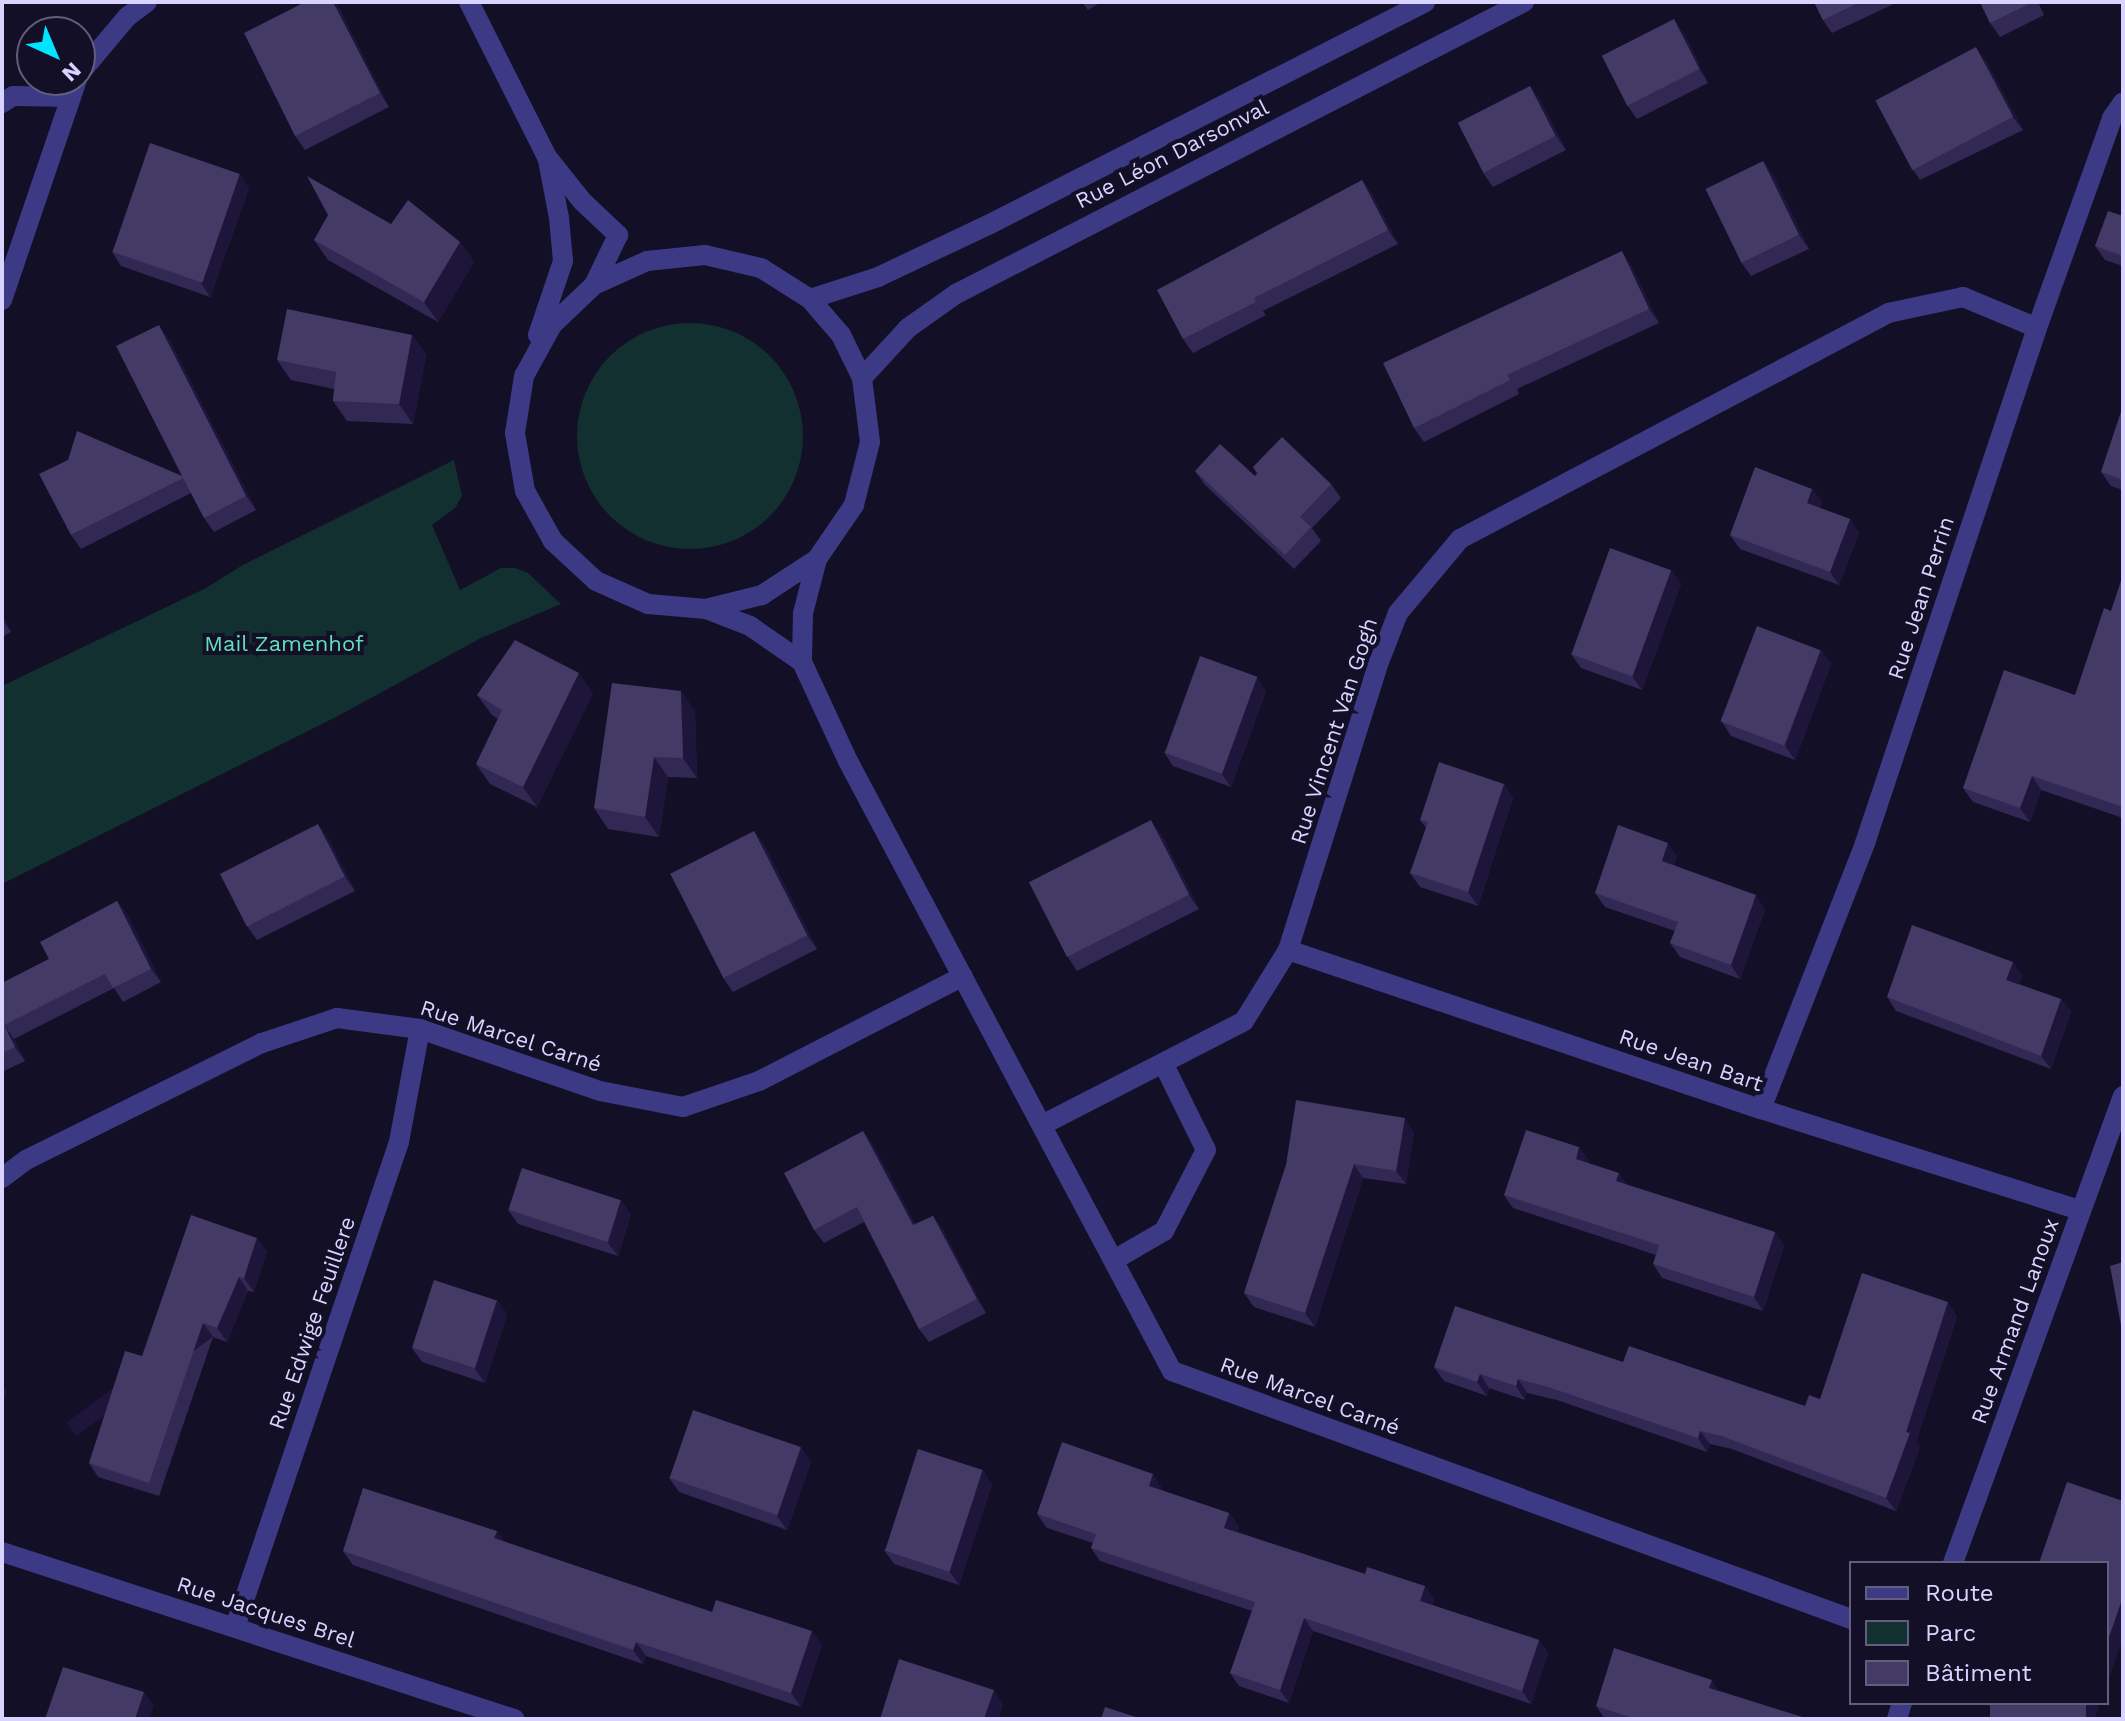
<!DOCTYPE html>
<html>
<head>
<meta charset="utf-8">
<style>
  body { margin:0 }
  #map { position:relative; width:2125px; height:1721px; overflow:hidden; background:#130f26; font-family:"Work Sans",sans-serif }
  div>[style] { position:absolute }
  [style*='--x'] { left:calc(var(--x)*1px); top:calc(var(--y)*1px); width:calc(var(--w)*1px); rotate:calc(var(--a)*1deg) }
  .green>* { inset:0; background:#12302f }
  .round { border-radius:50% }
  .minor>* { height:20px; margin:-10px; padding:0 10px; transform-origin:10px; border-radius:10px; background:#3d3a85 }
  .wall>* { inset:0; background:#312854 }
  .shaded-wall>* { inset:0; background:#1d163a; transform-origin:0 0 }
  .building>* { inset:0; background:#433a66; transform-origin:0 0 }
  span { translate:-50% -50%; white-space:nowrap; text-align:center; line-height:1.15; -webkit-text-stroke:8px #130f26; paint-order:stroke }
  .street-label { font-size:22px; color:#d9d4ff }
  .park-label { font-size:22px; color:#5fe0c0 }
  .frame { position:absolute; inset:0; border:4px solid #d9d4ff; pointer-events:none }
  .legend { position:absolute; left:1849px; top:1561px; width:260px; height:144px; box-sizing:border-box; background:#130f26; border:2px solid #625e7d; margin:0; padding:10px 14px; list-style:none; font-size:24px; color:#d9d4ff }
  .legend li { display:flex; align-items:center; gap:16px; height:40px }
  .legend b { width:40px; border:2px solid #625e7d }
  .north { position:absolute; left:16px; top:16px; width:80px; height:80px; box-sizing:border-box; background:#130f26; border:2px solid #625e7d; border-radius:50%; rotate:136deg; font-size:22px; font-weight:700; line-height:32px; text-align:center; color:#d9d4ff }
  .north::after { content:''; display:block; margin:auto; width:28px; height:36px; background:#00e5ff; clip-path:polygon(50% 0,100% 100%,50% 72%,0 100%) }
</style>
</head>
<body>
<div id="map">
  <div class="green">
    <i class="round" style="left:577px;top:323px;width:226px;height:226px"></i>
    <i style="clip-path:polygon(454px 460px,462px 496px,455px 508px,432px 525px,460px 590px,501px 568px,515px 568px,528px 573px,561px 604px,481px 638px,338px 716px,2px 884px,2px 686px,206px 588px,241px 566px)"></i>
  </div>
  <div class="minor">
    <i style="--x:469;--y:2;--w:174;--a:63.3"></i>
    <i style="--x:547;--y:157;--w:56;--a:51.5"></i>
    <i style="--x:582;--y:201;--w:50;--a:43.4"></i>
    <i style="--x:618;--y:235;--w:55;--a:115.6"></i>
    <i style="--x:80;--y:73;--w:73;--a:-50"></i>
    <i style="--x:127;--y:17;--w:25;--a:-37"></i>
    <i style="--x:2;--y:103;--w:13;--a:-32"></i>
    <i style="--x:13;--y:96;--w:58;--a:1"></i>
    <i style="--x:810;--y:299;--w:71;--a:-17.9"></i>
    <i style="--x:878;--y:277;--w:126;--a:-25.3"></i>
    <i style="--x:992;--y:223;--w:486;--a:-27"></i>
    <i style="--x:2;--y:300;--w:232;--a:-71.2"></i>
    <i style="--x:538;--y:335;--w:78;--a:-71.3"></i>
    <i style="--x:563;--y:261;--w:43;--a:-95.3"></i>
    <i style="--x:559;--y:218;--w:59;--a:-100.7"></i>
    <i style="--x:862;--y:378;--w:68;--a:-47.4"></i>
    <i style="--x:908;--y:328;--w:59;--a:-35.3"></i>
    <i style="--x:956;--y:294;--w:639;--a:-27.21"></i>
    <i style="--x:817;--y:559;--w:66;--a:146.8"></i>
    <i style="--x:762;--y:595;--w:58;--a:166"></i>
    <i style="--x:706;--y:609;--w:58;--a:-175.1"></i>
    <i style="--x:648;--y:604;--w:57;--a:-156.1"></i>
    <i style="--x:596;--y:581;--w:59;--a:-137.1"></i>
    <i style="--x:553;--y:541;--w:57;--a:-119.2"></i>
    <i style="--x:525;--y:491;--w:59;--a:-99.8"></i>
    <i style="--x:515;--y:433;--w:58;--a:-81"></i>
    <i style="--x:524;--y:376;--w:58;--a:-61.2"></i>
    <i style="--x:552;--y:325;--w:58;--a:-43.6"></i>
    <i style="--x:594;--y:285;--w:58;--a:-24.4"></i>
    <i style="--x:647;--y:261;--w:58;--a:-5.9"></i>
    <i style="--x:705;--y:255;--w:57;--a:13.1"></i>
    <i style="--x:761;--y:268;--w:58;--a:32.3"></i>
    <i style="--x:810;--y:299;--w:48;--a:49.3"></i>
    <i style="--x:841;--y:335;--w:48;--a:64"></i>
    <i style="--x:862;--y:378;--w:64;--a:82.9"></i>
    <i style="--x:870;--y:442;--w:65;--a:104.3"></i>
    <i style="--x:854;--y:505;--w:65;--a:124.4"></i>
    <i style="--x:817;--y:559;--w:56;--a:104.5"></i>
    <i style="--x:803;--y:613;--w:49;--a:91.2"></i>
    <i style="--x:802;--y:662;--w:109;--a:65.1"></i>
    <i style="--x:848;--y:761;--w:691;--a:62.03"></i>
    <i style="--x:1172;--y:1371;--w:723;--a:20.06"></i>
    <i style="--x:706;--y:609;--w:47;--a:21.1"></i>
    <i style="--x:750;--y:626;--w:63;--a:34.7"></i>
    <i style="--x:1288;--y:950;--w:499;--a:18.6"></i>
    <i style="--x:1761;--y:1109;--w:335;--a:17.6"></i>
    <i style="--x:1761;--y:1109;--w:286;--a:-68.6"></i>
    <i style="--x:1865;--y:843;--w:543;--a:-71.53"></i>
    <i style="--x:2037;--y:328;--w:223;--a:-70.3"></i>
    <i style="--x:2112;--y:118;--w:19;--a:-55"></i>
    <i style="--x:1042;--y:1125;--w:227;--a:-27.2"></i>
    <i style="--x:1244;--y:1021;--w:84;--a:-58.2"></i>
    <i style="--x:1288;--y:950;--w:302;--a:-72.5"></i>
    <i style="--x:1379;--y:662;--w:53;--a:-68.8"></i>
    <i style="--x:1398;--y:613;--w:97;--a:-50"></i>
    <i style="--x:1460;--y:539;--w:484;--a:-27.8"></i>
    <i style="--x:1888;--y:313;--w:77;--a:-12"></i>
    <i style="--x:1963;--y:297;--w:80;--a:22.7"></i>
    <i style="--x:2;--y:1178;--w:30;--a:-37"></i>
    <i style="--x:26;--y:1160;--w:263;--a:-26.4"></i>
    <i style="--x:262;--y:1043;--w:79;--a:-18.4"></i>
    <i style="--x:337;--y:1018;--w:84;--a:7.5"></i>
    <i style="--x:420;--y:1029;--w:190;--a:19"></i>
    <i style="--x:600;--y:1091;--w:85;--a:10.9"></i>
    <i style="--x:683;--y:1107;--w:80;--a:-18.9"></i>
    <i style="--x:759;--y:1081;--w:229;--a:-27.2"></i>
    <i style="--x:1114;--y:1260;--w:58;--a:-30.1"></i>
    <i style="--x:1164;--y:1231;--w:91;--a:-62.6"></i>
    <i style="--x:1206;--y:1150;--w:97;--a:-116.3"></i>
    <i style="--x:2;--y:1552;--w:539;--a:18.06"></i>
    <i style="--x:1953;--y:1563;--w:497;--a:-70"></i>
    <i style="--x:235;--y:1627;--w:512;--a:-71.32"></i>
    <i style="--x:399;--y:1142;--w:115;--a:-79.5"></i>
    <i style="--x:1897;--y:1719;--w:17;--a:-73"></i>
  </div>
  <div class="wall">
    <i style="clip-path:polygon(1082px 2px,1101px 2px,1088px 10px)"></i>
    <i style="clip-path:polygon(1814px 2px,1898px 2px,1832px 33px,1823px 20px)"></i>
    <i style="clip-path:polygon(1980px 2px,2038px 2px,2044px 15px,2000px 37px,1990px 23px)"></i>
    <i style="clip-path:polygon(337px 4px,389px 107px,305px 150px,295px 136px)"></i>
    <i style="clip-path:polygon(1684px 33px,1708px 83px,1637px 119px,1627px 105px)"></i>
    <i style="clip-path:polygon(1986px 61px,2023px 130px,1920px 180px,1911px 167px)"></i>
    <i style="clip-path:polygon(1530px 86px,1540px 100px,1566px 150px,1493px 187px,1483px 173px)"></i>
    <i style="clip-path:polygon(1763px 161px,1773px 175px,1809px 249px,1751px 276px,1741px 262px)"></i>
    <i style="clip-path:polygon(1362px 180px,1372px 194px,1398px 244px,1263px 311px,1266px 315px,1193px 353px,1183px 339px)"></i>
    <i style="clip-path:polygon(249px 188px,210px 297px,121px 266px,112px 252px)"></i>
    <i style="clip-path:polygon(2123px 216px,2123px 266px,2105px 260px,2095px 246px)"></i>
    <i style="clip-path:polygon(391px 224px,460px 242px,474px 262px,438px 322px,328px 260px,314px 240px)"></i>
    <i style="clip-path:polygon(1631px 265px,1659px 323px,1517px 389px,1519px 394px,1424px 442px,1414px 428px)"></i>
    <i style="clip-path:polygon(412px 335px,426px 355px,413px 424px,347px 421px,333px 401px,334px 389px,291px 380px,277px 360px)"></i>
    <i style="clip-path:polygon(169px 339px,256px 510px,214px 532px,204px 518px,191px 493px,81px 549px,71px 535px,182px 476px)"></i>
    <i style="clip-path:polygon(2123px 406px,2123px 490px,2111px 486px,2101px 472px)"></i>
    <i style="clip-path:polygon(1253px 467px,1331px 484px,1341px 498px,1312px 528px,1321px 541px,1294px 569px,1205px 485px,1195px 471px,1255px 476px,1257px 474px)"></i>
    <i style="clip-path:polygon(1812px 489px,1822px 502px,1820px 508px,1850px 519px,1859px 533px,1839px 585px,1740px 549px,1730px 535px)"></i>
    <i style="clip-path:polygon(1671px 570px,1681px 584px,1642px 690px,1581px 668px,1571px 654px)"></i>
    <i style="clip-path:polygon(2123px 575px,2123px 818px,2041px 790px,2030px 822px,1973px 802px,1963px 788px,2075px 695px,2111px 611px)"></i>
    <i style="clip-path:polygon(2px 614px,11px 632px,2px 637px)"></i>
    <i style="clip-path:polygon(1821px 650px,1831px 664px,1795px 760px,1731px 736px,1722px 722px)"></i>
    <i style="clip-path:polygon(1266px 691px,1231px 787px,1173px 766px,1164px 752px)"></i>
    <i style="clip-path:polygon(593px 693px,537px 807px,490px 784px,476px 764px,498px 719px,492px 715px,477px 695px)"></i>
    <i style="clip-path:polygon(695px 711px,697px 778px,668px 777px,659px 837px,608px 829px,594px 808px)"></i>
    <i style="clip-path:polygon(1504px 784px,1513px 798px,1478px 906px,1420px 887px,1410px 873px,1426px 828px,1420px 820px)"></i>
    <i style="clip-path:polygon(754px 831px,764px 845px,817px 949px,733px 992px,723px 978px)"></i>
    <i style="clip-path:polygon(1161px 834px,1199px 909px,1077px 971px,1068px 957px)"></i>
    <i style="clip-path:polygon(328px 838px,355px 891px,257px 940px,247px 926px)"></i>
    <i style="clip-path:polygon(1677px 856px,1674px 865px,1765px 909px,1740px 979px,1680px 957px,1670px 943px,1675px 931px,1605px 907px,1595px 893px)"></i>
    <i style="clip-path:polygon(117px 901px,127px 915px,161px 982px,123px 1002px,114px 988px,14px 1039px,25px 1061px,2px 1072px,2px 983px,49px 959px)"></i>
    <i style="clip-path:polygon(2013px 962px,2022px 976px,2019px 984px,2061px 999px,2071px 1012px,2051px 1069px,1896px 1011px,1887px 997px)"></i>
    <i style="clip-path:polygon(863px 1131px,873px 1145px,915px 1224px,933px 1216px,943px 1230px,986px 1313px,929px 1342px,919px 1329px,864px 1222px,824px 1243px,814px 1230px)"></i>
    <i style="clip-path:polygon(1414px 1132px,1406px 1184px,1363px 1178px,1315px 1327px,1254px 1307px,1244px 1293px,1286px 1165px)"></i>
    <i style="clip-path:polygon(1579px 1147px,1589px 1161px,1588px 1163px,1627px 1185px,1775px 1232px,1784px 1246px,1763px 1311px,1662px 1278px,1653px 1264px,1656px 1255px,1513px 1208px,1504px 1195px)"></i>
    <i style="clip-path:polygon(508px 1210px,631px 1214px,618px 1256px,518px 1224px)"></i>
    <i style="clip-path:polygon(267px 1251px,254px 1292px,248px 1291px,227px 1342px,213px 1337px,159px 1496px,98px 1477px,89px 1463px,142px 1356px)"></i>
    <i style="clip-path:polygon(497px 1300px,507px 1314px,485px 1383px,422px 1362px,412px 1348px)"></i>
    <i style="clip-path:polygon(1957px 1316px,1916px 1442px,1920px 1447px,1896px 1511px,1732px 1449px,1710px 1444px,1707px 1452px,1557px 1400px,1527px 1393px,1525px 1400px,1489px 1388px,1487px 1396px,1444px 1381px,1434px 1367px,1623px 1362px,1805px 1406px,1820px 1399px)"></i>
    <i style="clip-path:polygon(801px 1448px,811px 1462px,787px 1530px,679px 1492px,669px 1478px)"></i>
    <i style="clip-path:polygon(992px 1484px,959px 1585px,894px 1564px,884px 1550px)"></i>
    <i style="clip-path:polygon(1162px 1488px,1161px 1490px,1229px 1513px,1239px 1527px,1237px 1532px,1365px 1574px,1425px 1586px,1434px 1599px,1432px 1605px,1539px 1640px,1548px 1653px,1531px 1704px,1313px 1631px,1289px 1703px,1239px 1686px,1230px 1673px,1252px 1611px,1100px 1561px,1091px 1548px,1093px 1543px,1047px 1528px,1037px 1514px)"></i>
    <i style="clip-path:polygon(497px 1531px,505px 1542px,712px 1612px,822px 1645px,801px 1707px,646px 1656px,643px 1664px,353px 1565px,343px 1551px)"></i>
    <i style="clip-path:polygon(1720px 1691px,1802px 1717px,1804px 1719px,1605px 1719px,1596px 1706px)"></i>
  </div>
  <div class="shaded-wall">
    <i style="clip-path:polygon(333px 2px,336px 2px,337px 4px,389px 107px,380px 93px)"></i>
    <i style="clip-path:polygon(1674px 19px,1684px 33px,1708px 83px,1699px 69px)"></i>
    <i style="clip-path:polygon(1976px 47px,1986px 61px,2023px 130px,2013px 117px)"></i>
    <i style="clip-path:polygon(1530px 86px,1540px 100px,1566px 150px,1556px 136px)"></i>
    <i style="clip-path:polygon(1763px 161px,1773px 175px,1809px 249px,1799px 235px)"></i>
    <i style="clip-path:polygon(240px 174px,249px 188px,210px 297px,201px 283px)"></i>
    <i style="clip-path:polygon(1362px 180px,1372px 194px,1398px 244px,1388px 230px)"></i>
    <i style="clip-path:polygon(460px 242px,474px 262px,438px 322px,424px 302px)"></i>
    <i style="clip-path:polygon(1622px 251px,1631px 265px,1659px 323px,1649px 309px)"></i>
    <i style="clip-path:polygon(159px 325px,169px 339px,256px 510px,246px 496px)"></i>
    <i style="clip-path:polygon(412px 335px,426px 355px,413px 424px,399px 404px)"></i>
    <i style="clip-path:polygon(1812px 489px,1822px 502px,1817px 516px,1807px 503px)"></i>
    <i style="clip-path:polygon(1850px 519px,1859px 533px,1839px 585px,1830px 572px)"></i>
    <i style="clip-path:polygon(1671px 570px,1681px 584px,1642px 690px,1632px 676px)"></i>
    <i style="clip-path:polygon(2px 614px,11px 632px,2px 619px)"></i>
    <i style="clip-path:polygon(1821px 650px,1831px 664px,1795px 760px,1785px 746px)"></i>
    <i style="clip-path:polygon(579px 673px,593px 693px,537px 807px,523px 787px)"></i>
    <i style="clip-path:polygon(1257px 677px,1266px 691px,1231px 787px,1221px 773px)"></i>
    <i style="clip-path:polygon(681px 691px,695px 711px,697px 778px,683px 758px)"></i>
    <i style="clip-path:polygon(654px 757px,668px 777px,659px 837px,645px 817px)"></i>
    <i style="clip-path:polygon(2032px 776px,2041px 790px,2030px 822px,2020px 808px)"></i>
    <i style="clip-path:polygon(1504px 784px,1513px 798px,1478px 906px,1468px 892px)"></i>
    <i style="clip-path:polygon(1151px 820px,1161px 834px,1199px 909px,1189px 895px)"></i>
    <i style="clip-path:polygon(318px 824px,328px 838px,355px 891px,345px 877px)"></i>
    <i style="clip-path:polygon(754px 831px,764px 845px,817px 949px,807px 935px)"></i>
    <i style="clip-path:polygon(1668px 843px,1677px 856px,1671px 874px,1662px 861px)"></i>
    <i style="clip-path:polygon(1756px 895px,1765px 909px,1740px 979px,1731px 965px)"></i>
    <i style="clip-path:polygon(117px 901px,127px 915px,161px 982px,151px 969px)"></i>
    <i style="clip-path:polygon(2013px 962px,2022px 976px,2016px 994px,2006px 980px)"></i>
    <i style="clip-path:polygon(2061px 999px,2071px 1012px,2051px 1069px,2041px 1056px)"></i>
    <i style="clip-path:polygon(4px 1025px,14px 1039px,25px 1061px,15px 1047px)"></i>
    <i style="clip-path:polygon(1405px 1118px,1414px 1132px,1406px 1184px,1396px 1171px)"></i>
    <i style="clip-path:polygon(863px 1131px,873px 1145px,923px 1239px,913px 1225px)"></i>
    <i style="clip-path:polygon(1579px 1147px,1589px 1161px,1586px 1172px,1576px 1159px)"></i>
    <i style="clip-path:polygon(1354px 1164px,1363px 1178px,1315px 1327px,1305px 1313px)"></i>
    <i style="clip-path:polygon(1619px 1173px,1628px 1186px,1616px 1181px)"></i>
    <i style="clip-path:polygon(621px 1200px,631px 1214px,618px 1256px,608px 1243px)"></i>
    <i style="clip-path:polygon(933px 1216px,943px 1230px,986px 1313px,977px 1299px)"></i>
    <i style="clip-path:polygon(1775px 1232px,1784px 1246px,1763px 1311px,1754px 1297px)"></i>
    <i style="clip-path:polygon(257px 1238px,267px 1251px,254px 1292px,244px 1278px)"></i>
    <i style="clip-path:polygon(239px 1277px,248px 1291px,227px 1342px,217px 1328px)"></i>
    <i style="clip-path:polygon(497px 1300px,507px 1314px,485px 1383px,475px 1369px)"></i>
    <i style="clip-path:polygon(1948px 1302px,1957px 1316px,1916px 1442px,1920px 1447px,1896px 1511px,1886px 1498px,1906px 1432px)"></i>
    <i style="left:203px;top:1323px;width:17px;height:169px;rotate:54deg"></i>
    <i style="clip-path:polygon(1480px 1374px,1489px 1388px,1487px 1396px,1477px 1382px)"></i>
    <i style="clip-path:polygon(1518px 1379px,1527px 1393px,1525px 1400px,1516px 1386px)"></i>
    <i style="clip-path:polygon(2px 1384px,7px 1391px,2px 1407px)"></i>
    <i style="clip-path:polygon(1700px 1431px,1710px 1444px,1707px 1452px,1698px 1438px)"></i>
    <i style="clip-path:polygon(801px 1448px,811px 1462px,787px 1530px,777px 1516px)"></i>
    <i style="clip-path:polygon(983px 1470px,992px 1484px,959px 1585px,949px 1571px)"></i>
    <i style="clip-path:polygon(1153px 1474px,1162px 1488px,1158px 1499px,1149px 1486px)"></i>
    <i style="clip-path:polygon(1229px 1513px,1239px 1527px,1233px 1541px,1224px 1528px)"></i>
    <i style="clip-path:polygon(497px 1531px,507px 1544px,494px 1538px)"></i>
    <i style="clip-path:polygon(1425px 1586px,1434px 1599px,1429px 1614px,1420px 1601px)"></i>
    <i style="clip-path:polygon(2123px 1597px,2123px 1638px,2107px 1684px,2107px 1643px)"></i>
    <i style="clip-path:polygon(1304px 1618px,1313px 1631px,1289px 1703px,1280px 1690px)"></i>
    <i style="clip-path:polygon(812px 1631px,822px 1645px,801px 1707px,791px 1693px)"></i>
    <i style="clip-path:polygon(1539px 1640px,1548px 1653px,1531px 1704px,1522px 1691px)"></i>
    <i style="clip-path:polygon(636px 1642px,646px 1656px,643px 1664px,633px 1650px)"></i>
    <i style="clip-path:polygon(1712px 1680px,1721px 1694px,1709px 1688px)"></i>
    <i style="clip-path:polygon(994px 1690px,1003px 1704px,999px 1719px,984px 1719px)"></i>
    <i style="clip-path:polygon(144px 1692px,154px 1706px,149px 1719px,135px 1719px)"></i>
    <i style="clip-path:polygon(2086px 1703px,2100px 1703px,2095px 1719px,2081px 1719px)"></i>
  </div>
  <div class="building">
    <i style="clip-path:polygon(305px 2px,333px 2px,380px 93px,295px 136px,244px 33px)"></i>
    <i style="clip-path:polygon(1814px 2px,1860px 2px,1823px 20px)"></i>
    <i style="clip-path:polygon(1980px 2px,2033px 2px,1990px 23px)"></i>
    <i style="left:1674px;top:19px;width:56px;height:81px;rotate:63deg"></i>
    <i style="left:1976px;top:47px;width:79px;height:114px;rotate:62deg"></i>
    <i style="left:1530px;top:86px;width:56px;height:81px;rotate:63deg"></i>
    <i style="left:150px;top:143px;width:95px;height:115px;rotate:19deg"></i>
    <i style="left:1763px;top:161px;width:82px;height:64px;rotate:64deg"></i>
    <i style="clip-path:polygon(307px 176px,391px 224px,408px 200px,460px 242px,424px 302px,314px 240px,328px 215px)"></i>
    <i style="clip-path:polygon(1362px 180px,1388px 230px,1254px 298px,1256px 302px,1183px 339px,1157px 290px)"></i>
    <i style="clip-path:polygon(2108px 211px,2123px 216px,2123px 256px,2095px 246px)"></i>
    <i style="clip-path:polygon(1622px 251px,1649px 309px,1507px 375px,1510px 380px,1414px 428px,1383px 363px)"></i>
    <i style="clip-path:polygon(287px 309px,412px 335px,399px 404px,333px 401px,336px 372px,277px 360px)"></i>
    <i style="clip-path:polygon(159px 325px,246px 496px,204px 518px,183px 478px,71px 535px,39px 474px,68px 460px,77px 431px,182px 476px,116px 346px)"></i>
    <i style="clip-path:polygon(2123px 406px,2123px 480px,2101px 472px)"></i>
    <i style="clip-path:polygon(1282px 437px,1331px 484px,1300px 517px,1311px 527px,1285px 555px,1195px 471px,1220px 444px,1255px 476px,1258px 473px,1253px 467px)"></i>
    <i style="clip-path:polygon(1755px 467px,1812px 489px,1807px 503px,1850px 519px,1830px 572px,1730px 535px)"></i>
    <i style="left:1610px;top:548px;width:65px;height:113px;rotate:20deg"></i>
    <i style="clip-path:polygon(2123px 575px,2123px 807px,2032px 776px,2020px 808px,1963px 788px,2004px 670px,2075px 695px,2104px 608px,2111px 611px)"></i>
    <i style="left:1757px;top:626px;width:68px;height:102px;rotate:21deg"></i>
    <i style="clip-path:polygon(515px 640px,579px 673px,523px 787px,476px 764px,502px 710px,477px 695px)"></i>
    <i style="left:1200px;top:656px;width:61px;height:103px;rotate:20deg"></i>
    <i style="clip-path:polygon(612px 683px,681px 691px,683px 758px,654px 757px,645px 817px,594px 808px)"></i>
    <i style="clip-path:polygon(1439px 762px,1504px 784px,1468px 892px,1410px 873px,1428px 822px,1420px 820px)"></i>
    <i style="left:1151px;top:820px;width:84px;height:137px;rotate:63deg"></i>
    <i style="left:318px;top:824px;width:59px;height:110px;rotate:63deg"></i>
    <i style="clip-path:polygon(1618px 825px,1668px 843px,1662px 861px,1756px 895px,1731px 965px,1670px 943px,1678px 922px,1595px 893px)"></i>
    <i style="left:754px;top:831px;width:117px;height:94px;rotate:63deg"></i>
    <i style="clip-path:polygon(117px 901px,151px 969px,113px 988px,105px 974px,4px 1025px,15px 1047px,2px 1053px,2px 983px,49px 959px,40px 942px)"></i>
    <i style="clip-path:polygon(1912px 925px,2013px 962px,2006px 980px,2061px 999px,2041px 1056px,1887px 997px)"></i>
    <i style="clip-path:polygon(1296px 1100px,1405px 1118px,1396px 1171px,1354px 1164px,1305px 1313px,1244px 1293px,1286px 1165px)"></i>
    <i style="clip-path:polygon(1526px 1130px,1579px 1147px,1576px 1159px,1619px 1173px,1616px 1181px,1775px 1232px,1754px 1297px,1653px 1264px,1659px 1245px,1504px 1195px)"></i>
    <i style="clip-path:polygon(863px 1131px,913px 1225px,933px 1216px,977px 1299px,919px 1329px,857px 1207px,814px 1230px,784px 1173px)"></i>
    <i style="left:522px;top:1168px;width:104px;height:44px;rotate:18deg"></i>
    <i style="clip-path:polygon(191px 1215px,257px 1238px,244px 1278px,239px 1277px,217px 1328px,203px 1323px,149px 1483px,89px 1463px,125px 1351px,142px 1356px)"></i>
    <i style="clip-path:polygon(2123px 1262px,2123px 1336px,2110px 1266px)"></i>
    <i style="clip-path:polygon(1862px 1273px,1948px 1302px,1906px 1432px,1910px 1433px,1886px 1498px,1722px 1436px,1700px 1431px,1698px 1438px,1548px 1387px,1518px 1379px,1516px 1386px,1480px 1374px,1477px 1382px,1434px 1367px,1455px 1306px,1623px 1362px,1629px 1346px,1805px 1406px,1809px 1395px,1820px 1399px)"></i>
    <i style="left:434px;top:1280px;width:66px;height:71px;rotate:18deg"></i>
    <i style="left:693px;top:1410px;width:114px;height:72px;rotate:19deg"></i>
    <i style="clip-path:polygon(1062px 1442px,1153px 1474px,1149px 1486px,1229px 1513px,1224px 1528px,1365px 1574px,1367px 1567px,1425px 1586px,1420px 1601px,1539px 1640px,1522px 1691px,1304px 1618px,1280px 1690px,1230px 1673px,1255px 1602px,1091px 1548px,1096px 1534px,1037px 1514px)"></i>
    <i style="left:918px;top:1449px;width:68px;height:107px;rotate:18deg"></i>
    <i style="clip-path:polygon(2067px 1482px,2123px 1501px,2123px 1597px,2107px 1643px,2107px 1563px,2039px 1563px)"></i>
    <i style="clip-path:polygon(363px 1488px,497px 1531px,494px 1538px,712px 1612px,716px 1600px,812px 1631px,791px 1693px,636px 1642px,633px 1650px,343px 1551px)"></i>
    <i style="clip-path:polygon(1614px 1648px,1712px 1680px,1709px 1688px,1802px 1717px,1801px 1719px,1636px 1719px,1596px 1706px)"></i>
    <i style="clip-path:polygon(899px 1659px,994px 1690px,984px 1719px,880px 1719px)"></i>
    <i style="clip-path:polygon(63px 1667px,144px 1692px,135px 1719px,45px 1719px)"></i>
    <i style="left:1990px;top:1703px;width:96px;height:17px"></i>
    <i style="clip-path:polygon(1105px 1707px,1142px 1719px,1101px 1719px)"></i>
  </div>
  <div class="street-label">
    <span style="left:1172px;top:154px;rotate:-27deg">Rue Léon Darsonval</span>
    <span style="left:1921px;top:598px;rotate:-72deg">Rue Jean Perrin</span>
    <span style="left:1334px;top:731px;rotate:-72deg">Rue Vincent Van Gogh</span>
    <span style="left:511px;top:1036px;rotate:18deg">Rue Marcel Carné</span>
    <span style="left:1691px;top:1060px;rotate:19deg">Rue Jean Bart</span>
    <span style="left:2015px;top:1321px;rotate:-70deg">Rue Armand Lanoux</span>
    <span style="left:312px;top:1323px;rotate:-71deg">Rue Edwige Feuillere</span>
    <span style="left:1310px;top:1396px;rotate:20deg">Rue Marcel Carné</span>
    <span style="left:266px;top:1612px;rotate:18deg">Rue Jacques Brel</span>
  </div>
  <div class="park-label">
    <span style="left:284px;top:644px">Mail Zamenhof</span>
  </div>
  <div class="frame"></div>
  <ul class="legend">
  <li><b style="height:10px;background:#3d3a85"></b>Route</li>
  <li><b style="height:22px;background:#12302f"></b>Parc</li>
  <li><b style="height:22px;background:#433a66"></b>Bâtiment</li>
  </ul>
  <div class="north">N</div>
</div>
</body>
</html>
